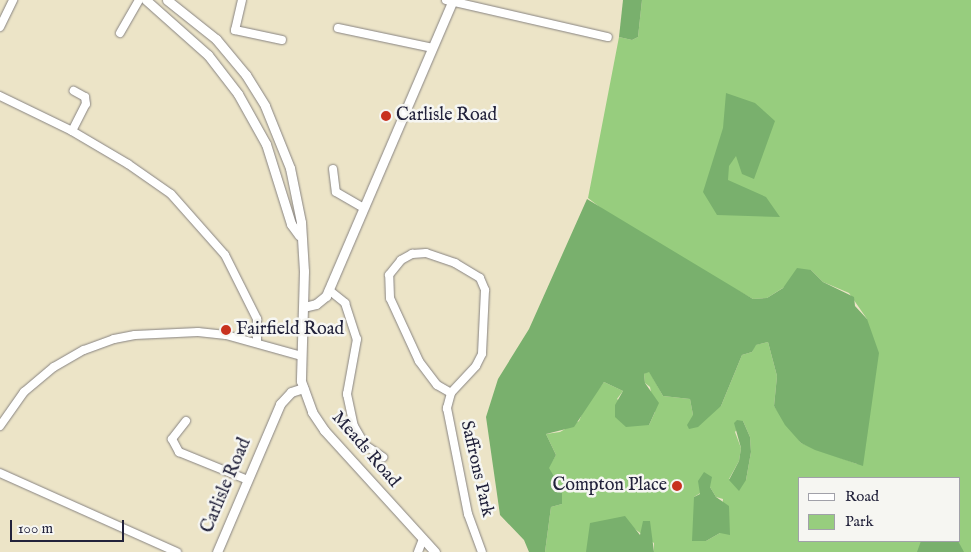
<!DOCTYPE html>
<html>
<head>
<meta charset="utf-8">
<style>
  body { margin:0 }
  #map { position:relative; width:971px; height:552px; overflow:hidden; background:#ece4c7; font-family:"IM FELL English",serif }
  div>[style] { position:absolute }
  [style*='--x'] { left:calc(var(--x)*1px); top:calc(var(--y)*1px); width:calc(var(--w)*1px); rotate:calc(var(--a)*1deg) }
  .green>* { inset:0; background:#97cd7e }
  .forest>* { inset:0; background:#79b06d }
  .roads { filter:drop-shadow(0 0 1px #878381) drop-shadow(0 0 1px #878381) }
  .minor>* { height:8px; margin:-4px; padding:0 4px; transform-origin:4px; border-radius:4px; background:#fff }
  .tertiary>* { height:9px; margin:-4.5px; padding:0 4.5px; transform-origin:4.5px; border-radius:4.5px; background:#fff }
  .dots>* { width:14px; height:14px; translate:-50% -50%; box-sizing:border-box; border:2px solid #f6f6f2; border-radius:50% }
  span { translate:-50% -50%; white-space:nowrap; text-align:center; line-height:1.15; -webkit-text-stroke:5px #f6f6f2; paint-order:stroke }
  .poi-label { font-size:18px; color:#22223b }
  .left { translate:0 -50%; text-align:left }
  .right { translate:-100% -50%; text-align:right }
  .street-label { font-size:18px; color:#22223b }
  .legend { position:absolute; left:798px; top:477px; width:162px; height:65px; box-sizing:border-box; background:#f6f6f2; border:1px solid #a1a1a9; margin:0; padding:6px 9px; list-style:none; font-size:15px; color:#22223b }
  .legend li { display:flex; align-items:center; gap:10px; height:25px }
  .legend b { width:25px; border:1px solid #a1a1a9 }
  .scale { position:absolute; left:10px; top:520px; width:114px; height:22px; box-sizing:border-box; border:2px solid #22223b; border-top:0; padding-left:6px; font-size:15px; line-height:18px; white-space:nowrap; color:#22223b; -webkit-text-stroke:4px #f6f6f2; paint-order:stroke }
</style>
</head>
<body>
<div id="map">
  <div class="green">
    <i style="clip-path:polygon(evenodd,642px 0,971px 0,971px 552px,654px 552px,654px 543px,632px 527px,586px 552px,545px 552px,551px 507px,562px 504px,562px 490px,548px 468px,556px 455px,546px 434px,560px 432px,579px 421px,585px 407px,604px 382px,623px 391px,617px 399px,649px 425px,655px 412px,650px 387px,645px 383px,644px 374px,649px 371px,663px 396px,690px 399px,693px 415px,721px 406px,742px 355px,752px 352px,755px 345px,768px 342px,777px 376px,774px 406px,801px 443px,857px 464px,867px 319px,849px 293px,823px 282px,811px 270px,767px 298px,753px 299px,629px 230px,588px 198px,619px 37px,632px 40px,638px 37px,642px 0,743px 421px,750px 437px,751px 452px,746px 480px,729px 479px,739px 461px,741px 448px,735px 432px,743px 421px,642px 0,800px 478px,960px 478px,960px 541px,800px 541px,800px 478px,642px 0,710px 487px,716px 497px,723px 499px,720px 533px,706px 541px,694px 497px,710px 487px)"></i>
  </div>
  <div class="forest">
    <i style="clip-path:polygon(623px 0,642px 0,638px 37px,632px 40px,619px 37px)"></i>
    <i style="clip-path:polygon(726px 93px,755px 103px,775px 121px,754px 179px,742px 174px,736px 156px,729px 166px,728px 180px,766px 197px,780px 217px,717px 215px,703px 192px,723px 128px)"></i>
    <i style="clip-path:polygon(587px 199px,753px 299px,767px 298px,783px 288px,797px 268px,811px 270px,823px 282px,854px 297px,855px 306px,867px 319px,879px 353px,863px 466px,815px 450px,801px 443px,785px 425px,774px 406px,777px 376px,768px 342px,756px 345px,752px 352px,742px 355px,721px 406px,698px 427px,689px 429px,687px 425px,693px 415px,690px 399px,663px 396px,649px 372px,644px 374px,645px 383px,659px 403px,649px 425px,626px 427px,615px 417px,615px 405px,623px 391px,604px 382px,574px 427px,546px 434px,556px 455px,549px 468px,562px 490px,562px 504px,551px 507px,545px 552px,529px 552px,524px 540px,500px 515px,486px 417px,498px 379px,529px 329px)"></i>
    <i style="clip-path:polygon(737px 420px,743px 421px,750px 437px,751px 452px,746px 480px,739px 491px,729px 480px,739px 461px,741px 448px,734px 423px)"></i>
    <i style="clip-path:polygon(704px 472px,712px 477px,710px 487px,716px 497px,729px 506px,730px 535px,720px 533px,706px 541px,692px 541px,694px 497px,700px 494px,698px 481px)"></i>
    <i style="clip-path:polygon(625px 516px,640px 535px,643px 521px,650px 521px,654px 552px,586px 552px,590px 523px)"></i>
    <i style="clip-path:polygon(921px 541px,958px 541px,964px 552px,917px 552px)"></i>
  </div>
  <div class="roads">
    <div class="minor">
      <i style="--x:242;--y:0;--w:31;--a:103"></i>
      <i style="--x:235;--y:30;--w:48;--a:12"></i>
      <i style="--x:446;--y:0;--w:166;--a:12.9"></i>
      <i style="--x:0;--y:27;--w:30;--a:-64"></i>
      <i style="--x:338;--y:28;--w:97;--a:11.9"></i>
      <i style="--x:120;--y:33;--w:38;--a:-60"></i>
      <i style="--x:0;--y:96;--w:80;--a:25.9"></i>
      <i style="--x:72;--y:131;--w:65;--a:30.5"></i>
      <i style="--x:128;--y:164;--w:52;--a:34.9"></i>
      <i style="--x:171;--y:194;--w:81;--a:48.5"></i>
      <i style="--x:225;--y:255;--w:72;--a:63.4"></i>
      <i style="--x:257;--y:319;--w:24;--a:90"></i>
      <i style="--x:72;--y:131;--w:30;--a:-63"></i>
      <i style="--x:86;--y:104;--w:7;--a:-98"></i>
      <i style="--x:85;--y:97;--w:13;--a:-151"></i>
      <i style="--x:333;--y:169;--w:23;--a:83"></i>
      <i style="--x:336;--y:192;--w:32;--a:30"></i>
      <i style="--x:329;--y:290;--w:21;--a:39"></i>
      <i style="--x:345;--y:303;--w:38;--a:72"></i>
      <i style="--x:357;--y:339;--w:56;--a:100.3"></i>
      <i style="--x:347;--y:394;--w:33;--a:78"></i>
      <i style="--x:354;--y:426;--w:22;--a:60"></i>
      <i style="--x:365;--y:445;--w:22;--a:34"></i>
      <i style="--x:451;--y:393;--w:16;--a:-150"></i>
      <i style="--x:437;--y:385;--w:30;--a:-127"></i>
      <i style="--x:419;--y:361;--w:69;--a:-114.7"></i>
      <i style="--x:390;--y:298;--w:23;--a:-92"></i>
      <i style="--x:389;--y:275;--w:19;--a:-51"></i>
      <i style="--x:401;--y:260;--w:13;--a:-29"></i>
      <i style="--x:412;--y:254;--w:14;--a:-4"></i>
      <i style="--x:426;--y:253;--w:31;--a:19"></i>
      <i style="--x:455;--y:263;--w:29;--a:31"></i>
      <i style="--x:480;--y:278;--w:13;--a:67"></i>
      <i style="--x:485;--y:290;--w:64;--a:92.7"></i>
      <i style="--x:482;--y:354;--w:13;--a:117"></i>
      <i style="--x:476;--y:366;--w:37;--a:133"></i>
      <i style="--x:451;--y:393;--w:16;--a:105"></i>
      <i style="--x:447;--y:408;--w:108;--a:78.8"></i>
      <i style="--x:468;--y:514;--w:40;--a:69.8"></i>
      <i style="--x:186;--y:421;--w:23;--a:128"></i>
      <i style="--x:172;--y:439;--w:15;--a:62"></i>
      <i style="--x:179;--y:452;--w:74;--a:22.1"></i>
      <i style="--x:0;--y:426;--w:42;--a:-54.8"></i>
      <i style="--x:24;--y:392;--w:39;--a:-40"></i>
      <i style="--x:54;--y:367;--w:34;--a:-30"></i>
      <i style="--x:84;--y:350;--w:32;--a:-20"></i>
      <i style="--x:114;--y:339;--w:21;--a:-11"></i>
      <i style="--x:135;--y:335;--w:63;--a:-2.7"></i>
      <i style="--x:198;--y:332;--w:28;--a:6"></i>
      <i style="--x:226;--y:335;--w:78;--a:15.6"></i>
      <i style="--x:0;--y:473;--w:194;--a:24.1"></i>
      <i style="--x:418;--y:552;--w:14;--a:-69"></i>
    </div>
    <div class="tertiary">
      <i style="--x:146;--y:0;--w:83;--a:41.6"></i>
      <i style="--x:208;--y:55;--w:49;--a:52.4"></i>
      <i style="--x:238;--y:94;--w:57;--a:60.8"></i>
      <i style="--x:266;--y:144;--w:84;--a:72.6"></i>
      <i style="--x:291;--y:224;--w:14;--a:54"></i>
      <i style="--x:167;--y:0;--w:63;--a:38.5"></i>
      <i style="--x:216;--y:39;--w:47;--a:50.2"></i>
      <i style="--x:246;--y:75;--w:36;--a:58"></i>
      <i style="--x:265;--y:106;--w:67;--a:68"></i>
      <i style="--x:290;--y:168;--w:55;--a:78.5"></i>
      <i style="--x:301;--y:222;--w:49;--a:86.5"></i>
      <i style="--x:304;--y:271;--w:110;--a:91.6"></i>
      <i style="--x:301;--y:381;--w:33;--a:70"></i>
      <i style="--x:312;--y:412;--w:22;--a:56"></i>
      <i style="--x:324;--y:430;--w:165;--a:47.7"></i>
      <i style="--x:304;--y:307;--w:12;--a:-14"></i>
      <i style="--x:316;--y:304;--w:13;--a:-39"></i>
      <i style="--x:326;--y:296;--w:322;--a:-66.8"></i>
      <i style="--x:217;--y:552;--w:161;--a:-66.9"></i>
      <i style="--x:280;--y:404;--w:16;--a:-47"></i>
      <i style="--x:291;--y:392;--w:13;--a:-18"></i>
    </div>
  </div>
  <div class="dots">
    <i style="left:386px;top:116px;background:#c8321e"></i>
    <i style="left:226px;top:330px;background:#c8321e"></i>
    <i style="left:677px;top:486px;background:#c8321e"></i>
  </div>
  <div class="poi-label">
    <span class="left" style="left:396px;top:116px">Carlisle Road</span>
    <span class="left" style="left:236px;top:330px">Fairfield Road</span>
    <span class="right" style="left:667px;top:486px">Compton Place</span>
  </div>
  <div class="street-label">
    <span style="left:365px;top:450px;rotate:49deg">Meads Road</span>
    <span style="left:476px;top:469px;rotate:77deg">Saffrons Park</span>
    <span style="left:227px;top:486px;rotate:-67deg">Carlisle Road</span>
  </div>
  <ul class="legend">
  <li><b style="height:6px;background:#fff"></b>Road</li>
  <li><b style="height:14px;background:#97cd7e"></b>Park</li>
  </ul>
  <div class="scale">100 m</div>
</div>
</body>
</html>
